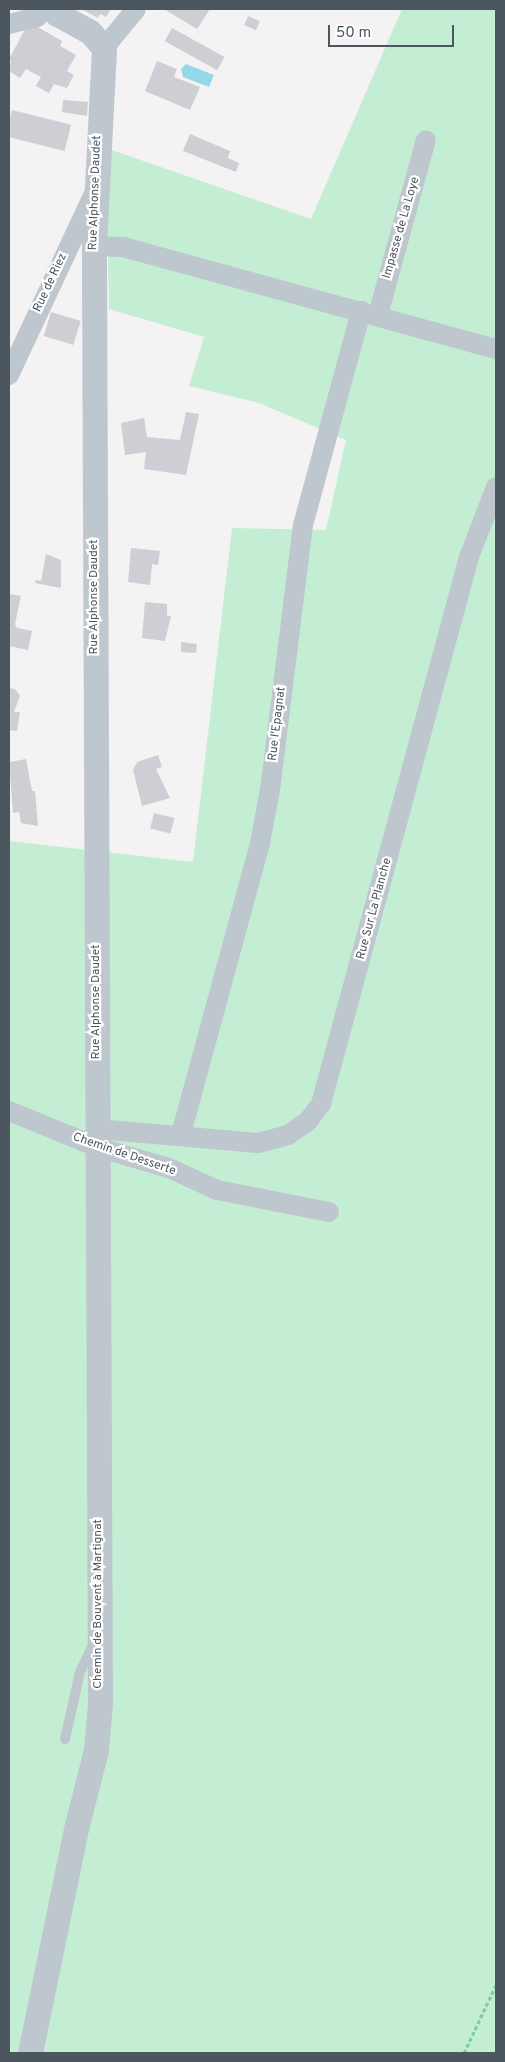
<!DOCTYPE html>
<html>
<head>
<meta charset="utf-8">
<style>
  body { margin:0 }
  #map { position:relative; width:505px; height:2062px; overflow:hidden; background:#f4f2f2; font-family:Overpass,sans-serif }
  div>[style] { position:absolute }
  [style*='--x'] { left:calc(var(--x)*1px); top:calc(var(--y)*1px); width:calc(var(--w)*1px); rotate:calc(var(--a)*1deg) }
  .green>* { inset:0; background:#c4eed4 }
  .water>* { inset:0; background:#94d8e9 }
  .building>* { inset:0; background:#cdcfd4; transform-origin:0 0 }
  .path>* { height:3px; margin-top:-1.5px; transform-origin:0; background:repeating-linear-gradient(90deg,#7ecba4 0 4px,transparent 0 6.5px) }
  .service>* { height:10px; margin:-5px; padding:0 5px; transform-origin:5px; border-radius:5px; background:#bfc7ce }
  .minor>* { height:20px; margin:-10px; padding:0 10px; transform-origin:10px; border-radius:10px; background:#bfc7ce }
  .tertiary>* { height:25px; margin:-12.5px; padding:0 12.5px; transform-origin:12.5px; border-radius:12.5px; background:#bfc7ce }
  span { translate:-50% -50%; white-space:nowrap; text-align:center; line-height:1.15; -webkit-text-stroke:4.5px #fff; paint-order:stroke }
  .street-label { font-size:12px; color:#4b565f }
  .frame { position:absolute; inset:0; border:10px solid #4b565f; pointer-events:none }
  .scale { position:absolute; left:328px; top:25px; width:126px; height:22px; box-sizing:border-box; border:2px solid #4b565f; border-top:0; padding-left:6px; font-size:15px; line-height:18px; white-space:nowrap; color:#4b565f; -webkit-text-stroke:4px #fff; paint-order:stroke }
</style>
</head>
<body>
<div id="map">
  <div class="green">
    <i style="clip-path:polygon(402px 9px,496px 9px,496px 2050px,494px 2053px,9px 2053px,9px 841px,193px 862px,232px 528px,326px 530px,346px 440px,259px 403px,189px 386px,204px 337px,109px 309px,106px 148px,311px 219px)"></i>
  </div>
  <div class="water">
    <i style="clip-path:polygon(186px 64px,214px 75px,209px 87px,183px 77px,181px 69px)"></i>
  </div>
  <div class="building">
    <i style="clip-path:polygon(81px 9px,111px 9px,106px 17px,100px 14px,98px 18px)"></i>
    <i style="clip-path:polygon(164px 9px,210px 9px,197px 29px)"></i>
    <i style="left:248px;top:16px;width:13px;height:10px;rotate:23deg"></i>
    <i style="clip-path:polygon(29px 22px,62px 41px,60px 46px,76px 55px,67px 71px,74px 75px,67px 88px,54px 84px,49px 93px,36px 86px,41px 77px,26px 69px,20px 78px,9px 71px,11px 61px,9px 59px)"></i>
    <i style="left:172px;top:28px;width:60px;height:15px;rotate:29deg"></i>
    <i style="clip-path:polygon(157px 61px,177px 69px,174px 77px,200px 87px,190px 110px,145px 91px)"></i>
    <i style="clip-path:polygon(63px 100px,88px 102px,87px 116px,62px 112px)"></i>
    <i style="left:12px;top:110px;width:61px;height:27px;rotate:14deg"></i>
    <i style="clip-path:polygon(190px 134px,230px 151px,228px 158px,239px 163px,236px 172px,183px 151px)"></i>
    <i style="left:51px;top:312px;width:31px;height:25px;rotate:17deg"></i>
    <i style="clip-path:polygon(186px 412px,199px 414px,186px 475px,144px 469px,146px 452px,125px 455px,121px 423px,144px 418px,147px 437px,180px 440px)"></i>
    <i style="clip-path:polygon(131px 548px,160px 551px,158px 565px,152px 564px,150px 585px,128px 582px)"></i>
    <i style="clip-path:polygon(46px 554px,61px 560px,61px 588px,35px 583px,36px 580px,41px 581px)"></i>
    <i style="clip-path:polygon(9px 594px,21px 596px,15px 624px,17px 628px,32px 631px,28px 650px,9px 646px)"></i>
    <i style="clip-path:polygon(145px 602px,167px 604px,167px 616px,171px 616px,165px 641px,142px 638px)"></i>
    <i style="clip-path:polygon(181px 642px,197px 644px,196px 653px,181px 652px)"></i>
    <i style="clip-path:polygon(9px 688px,15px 689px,20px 696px,14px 712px,20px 712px,17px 731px,9px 730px)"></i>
    <i style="clip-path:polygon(158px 755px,162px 767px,156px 769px,170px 798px,142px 806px,133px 770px,137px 762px)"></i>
    <i style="clip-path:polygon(26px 759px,32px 791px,35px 791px,38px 826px,21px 823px,19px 812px,13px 813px,9px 762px)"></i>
    <i style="left:154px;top:813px;width:21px;height:16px;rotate:14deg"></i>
  </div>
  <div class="path">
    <i style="--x:464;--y:2053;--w:75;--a:-64.8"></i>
  </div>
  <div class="service">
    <i style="--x:65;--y:1739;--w:69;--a:-77.4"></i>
    <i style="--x:80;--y:1672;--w:30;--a:-64"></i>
  </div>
  <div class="minor">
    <i style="--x:9;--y:24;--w:29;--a:-14"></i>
    <i style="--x:37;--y:17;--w:11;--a:-49"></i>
    <i style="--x:104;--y:48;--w:50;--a:-50.6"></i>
    <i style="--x:94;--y:246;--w:29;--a:2"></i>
    <i style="--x:123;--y:247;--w:387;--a:15.3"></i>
    <i style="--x:378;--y:315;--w:181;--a:-74.7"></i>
    <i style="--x:9;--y:375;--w:203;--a:-64.9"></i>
    <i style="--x:9;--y:1111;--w:95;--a:22.2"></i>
    <i style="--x:97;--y:1147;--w:75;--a:16.3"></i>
    <i style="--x:169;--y:1168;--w:53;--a:24.6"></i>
    <i style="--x:217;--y:1190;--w:114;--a:11.1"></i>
    <i style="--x:97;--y:1129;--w:162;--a:5"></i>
    <i style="--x:258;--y:1143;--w:31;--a:-15"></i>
    <i style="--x:288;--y:1135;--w:24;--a:-35"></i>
    <i style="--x:308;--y:1121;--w:21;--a:-53"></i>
    <i style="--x:321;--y:1104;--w:567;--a:-74.86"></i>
    <i style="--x:469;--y:557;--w:75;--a:-68.9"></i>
    <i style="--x:181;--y:1134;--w:302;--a:-74.8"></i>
    <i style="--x:260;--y:843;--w:54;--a:-79.3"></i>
    <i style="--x:270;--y:790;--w:267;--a:-82.9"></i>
    <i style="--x:303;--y:525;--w:222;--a:-74.8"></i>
  </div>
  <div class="tertiary">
    <i style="--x:30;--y:2053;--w:233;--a:-78.4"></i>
    <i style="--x:77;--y:1825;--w:77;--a:-75.8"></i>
    <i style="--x:96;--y:1750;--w:47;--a:-85.1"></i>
    <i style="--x:100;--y:1703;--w:1457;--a:-90.24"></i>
    <i style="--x:94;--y:246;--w:198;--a:-87.1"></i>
    <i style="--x:104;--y:48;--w:21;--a:-131"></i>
    <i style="--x:90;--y:32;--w:38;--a:-151"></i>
    <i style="--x:57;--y:14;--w:6;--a:-121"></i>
  </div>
  <div class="street-label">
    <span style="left:96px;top:193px;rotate:-88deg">Rue Alphonse Daudet</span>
    <span style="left:402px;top:228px;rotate:-74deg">Impasse de La Loye</span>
    <span style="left:51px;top:283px;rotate:-65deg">Rue de Riez</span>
    <span style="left:95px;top:597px;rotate:-90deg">Rue Alphonse Daudet</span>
    <span style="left:278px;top:724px;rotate:-83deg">Rue l'Epagnat</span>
    <span style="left:375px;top:909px;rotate:-75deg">Rue Sur La Planche</span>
    <span style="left:97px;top:1002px;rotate:-90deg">Rue Alphonse Daudet</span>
    <span style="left:124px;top:1155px;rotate:19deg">Chemin de Desserte</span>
    <span style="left:99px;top:1604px;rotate:-90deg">Chemin de Bouvent à Martignat</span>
  </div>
  <div class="frame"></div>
  <div class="scale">50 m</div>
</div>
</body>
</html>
